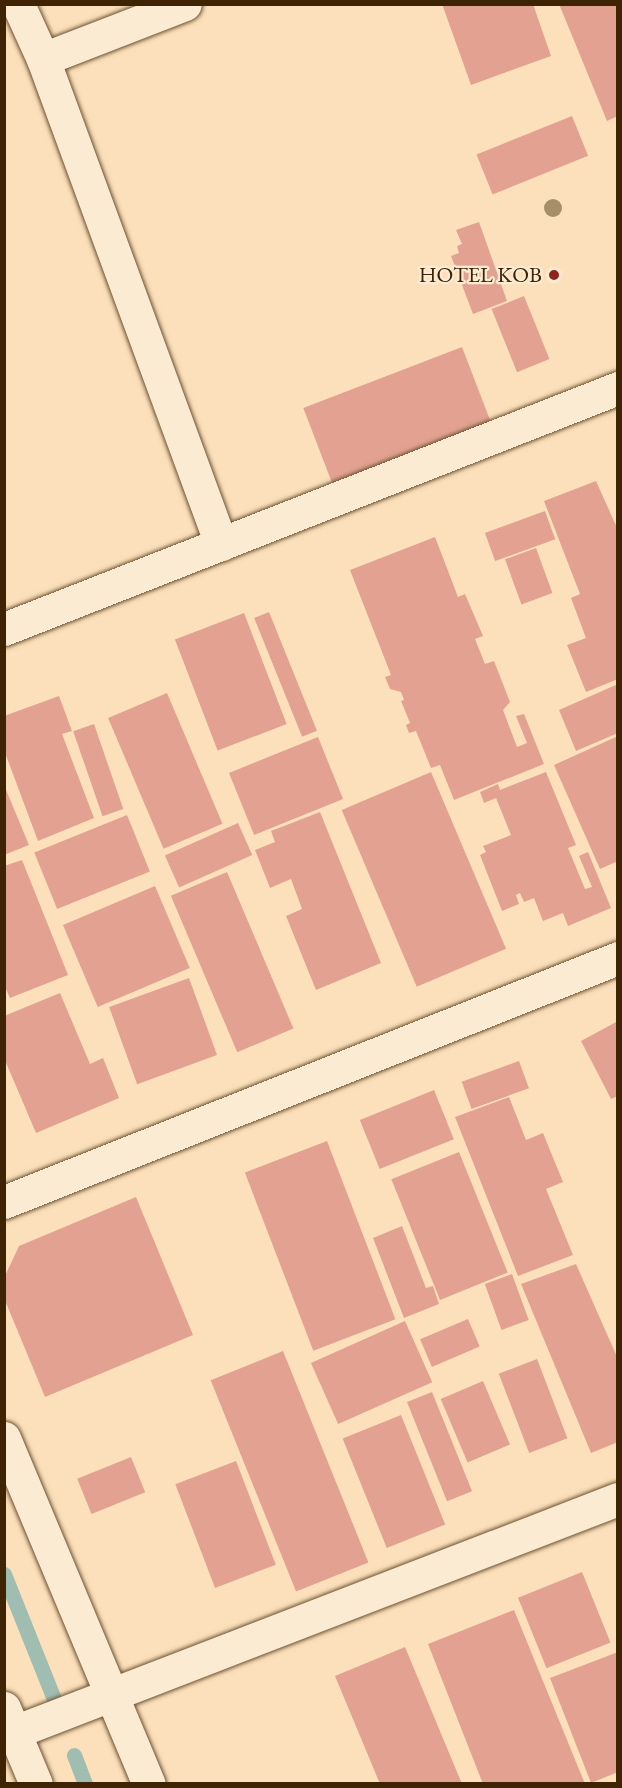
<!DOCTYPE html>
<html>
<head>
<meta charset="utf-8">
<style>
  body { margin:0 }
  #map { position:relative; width:622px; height:1788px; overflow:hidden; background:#fbe0bb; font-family:"EB Garamond",serif }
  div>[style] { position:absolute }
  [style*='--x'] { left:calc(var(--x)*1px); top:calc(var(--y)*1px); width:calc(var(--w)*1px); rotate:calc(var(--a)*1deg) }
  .stream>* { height:15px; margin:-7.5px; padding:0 7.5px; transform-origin:7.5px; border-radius:7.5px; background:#9fbdb0 }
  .building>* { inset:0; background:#e3a291; transform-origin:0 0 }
  .roads { filter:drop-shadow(0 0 2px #6d5232) drop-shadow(0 0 2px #6d5232) }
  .minor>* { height:33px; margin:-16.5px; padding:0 16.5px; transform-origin:16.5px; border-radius:16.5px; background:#fcebd3 }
  .tertiary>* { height:33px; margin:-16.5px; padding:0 16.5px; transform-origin:16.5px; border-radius:16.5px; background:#fcebd3 }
  .trees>* { width:18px; height:18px; margin:-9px; border-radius:50%; background:#a58e6a }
  .dots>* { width:16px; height:16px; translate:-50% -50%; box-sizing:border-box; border:3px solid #fcebd3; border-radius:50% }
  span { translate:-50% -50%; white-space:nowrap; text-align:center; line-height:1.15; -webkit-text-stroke:4.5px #fcebd3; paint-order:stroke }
  .poi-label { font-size:22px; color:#3e2304 }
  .right { translate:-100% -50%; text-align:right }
  .frame { position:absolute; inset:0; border:6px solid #3e2304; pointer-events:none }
</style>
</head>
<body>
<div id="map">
  <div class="stream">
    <i style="--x:4;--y:1574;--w:135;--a:68.2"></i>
    <i style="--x:74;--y:1755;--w:31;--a:69"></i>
  </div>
  <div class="building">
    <i style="clip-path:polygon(442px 4px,533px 4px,551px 56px,471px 85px)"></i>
    <i style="clip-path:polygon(559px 4px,618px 4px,618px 116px,607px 121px)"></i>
    <i style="left:572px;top:116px;width:43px;height:103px;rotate:68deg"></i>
    <i style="clip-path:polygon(479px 222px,507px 301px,473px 314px,451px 256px,459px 253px,457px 246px,462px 244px,456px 230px)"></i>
    <i style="left:524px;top:296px;width:68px;height:35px;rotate:68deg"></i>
    <i style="left:462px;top:347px;width:91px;height:170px;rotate:69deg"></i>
    <i style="clip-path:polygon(596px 481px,618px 530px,618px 679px,586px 692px,567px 645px,586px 638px,571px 598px,580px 594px,544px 501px)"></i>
    <i style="left:545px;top:511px;width:30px;height:64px;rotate:70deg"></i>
    <i style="clip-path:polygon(435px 537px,458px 597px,465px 594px,483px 636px,475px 639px,485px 664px,494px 661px,510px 702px,503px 710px,517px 747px,527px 743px,516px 716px,524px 714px,544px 764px,454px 800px,440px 765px,431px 768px,416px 731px,409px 733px,406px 725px,410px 723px,401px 701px,404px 700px,401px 692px,390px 689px,385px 677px,391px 675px,350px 570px)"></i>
    <i style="left:536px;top:548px;width:48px;height:33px;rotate:70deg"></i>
    <i style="left:269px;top:612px;width:128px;height:16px;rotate:68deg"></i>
    <i style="left:244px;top:613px;width:119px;height:74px;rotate:69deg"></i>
    <i style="clip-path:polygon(618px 684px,618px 733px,576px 751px,559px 710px)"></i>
    <i style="left:167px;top:693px;width:142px;height:64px;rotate:67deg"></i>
    <i style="clip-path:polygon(59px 696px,72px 731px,62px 734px,94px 818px,38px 841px,4px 750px,4px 716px)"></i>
    <i style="left:94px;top:724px;width:90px;height:22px;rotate:71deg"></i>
    <i style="clip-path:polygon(618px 736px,618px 861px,600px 869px,554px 765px)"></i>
    <i style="left:318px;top:737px;width:67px;height:96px;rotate:68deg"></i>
    <i style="left:431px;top:772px;width:192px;height:97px;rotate:67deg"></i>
    <i style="clip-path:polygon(546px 772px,576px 845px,568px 848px,585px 889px,592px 887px,579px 856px,588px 852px,611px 908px,568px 926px,563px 913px,543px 921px,534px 898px,524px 902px,520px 893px,516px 895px,519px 904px,502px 911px,480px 855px,486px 852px,483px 846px,511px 835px,496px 798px,484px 803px,480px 792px,498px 784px,500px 790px)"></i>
    <i style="clip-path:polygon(4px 785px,29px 845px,4px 855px)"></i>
    <i style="clip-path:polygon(320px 812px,381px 963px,316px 990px,286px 916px,302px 909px,291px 879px,270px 888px,255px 850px,275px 842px,271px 831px)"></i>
    <i style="left:127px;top:815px;width:61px;height:100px;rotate:68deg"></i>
    <i style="left:238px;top:823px;width:35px;height:80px;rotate:66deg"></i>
    <i style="clip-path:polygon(22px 860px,68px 975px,10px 998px,4px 985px,4px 866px)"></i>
    <i style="left:227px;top:872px;width:170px;height:61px;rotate:67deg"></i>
    <i style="left:155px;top:886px;width:89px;height:100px;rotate:67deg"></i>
    <i style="left:189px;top:978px;width:82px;height:85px;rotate:70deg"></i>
    <i style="clip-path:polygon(60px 993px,90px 1064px,103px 1058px,119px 1098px,36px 1133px,4px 1058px,4px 1016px)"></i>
    <i style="clip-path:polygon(618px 1021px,618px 1096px,611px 1099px,581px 1041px)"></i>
    <i style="left:519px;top:1061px;width:29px;height:61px;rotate:70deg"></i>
    <i style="left:434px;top:1090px;width:53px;height:80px;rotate:68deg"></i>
    <i style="clip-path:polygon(509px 1097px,526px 1140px,543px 1133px,563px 1182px,546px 1189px,573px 1255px,518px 1276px,455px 1117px)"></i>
    <i style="left:327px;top:1141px;width:191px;height:88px;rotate:69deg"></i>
    <i style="left:459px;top:1152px;width:130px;height:73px;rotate:68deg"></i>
    <i style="clip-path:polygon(136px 1197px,193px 1335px,45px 1397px,4px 1298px,4px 1278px,19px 1246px)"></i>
    <i style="clip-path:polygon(402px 1226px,426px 1288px,433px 1286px,439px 1304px,404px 1318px,373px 1238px)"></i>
    <i style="clip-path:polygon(576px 1264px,618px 1359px,618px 1442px,591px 1453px,521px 1284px)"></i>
    <i style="left:512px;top:1274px;width:49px;height:29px;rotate:70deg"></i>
    <i style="left:468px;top:1319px;width:30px;height:52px;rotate:67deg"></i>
    <i style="left:405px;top:1321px;width:67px;height:103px;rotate:66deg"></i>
    <i style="left:283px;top:1351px;width:228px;height:78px;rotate:68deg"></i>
    <i style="left:537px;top:1359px;width:85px;height:41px;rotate:69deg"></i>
    <i style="left:483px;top:1381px;width:69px;height:46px;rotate:67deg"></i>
    <i style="left:432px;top:1392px;width:107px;height:27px;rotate:68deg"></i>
    <i style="left:401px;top:1415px;width:118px;height:63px;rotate:68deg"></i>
    <i style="left:131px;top:1457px;width:38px;height:58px;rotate:68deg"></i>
    <i style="left:236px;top:1461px;width:111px;height:65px;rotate:69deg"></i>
    <i style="left:582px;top:1572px;width:76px;height:69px;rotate:68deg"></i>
    <i style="clip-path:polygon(514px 1610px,585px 1784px,483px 1784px,428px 1644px)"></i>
    <i style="clip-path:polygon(405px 1647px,462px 1784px,380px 1784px,335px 1676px)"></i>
    <i style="clip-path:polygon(618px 1652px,618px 1772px,591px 1783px,550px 1678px)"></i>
  </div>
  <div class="roads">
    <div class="minor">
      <i style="--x:18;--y:4;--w:60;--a:65.6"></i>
      <i style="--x:43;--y:59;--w:517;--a:69.85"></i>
      <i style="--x:43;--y:59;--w:152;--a:-21.2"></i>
      <i style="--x:4;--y:629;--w:660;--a:-21.43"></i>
      <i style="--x:4;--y:1202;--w:661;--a:-21.67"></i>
      <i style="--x:4;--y:1736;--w:658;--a:-21.11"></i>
    </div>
    <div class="tertiary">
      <i style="--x:4;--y:1438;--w:375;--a:67.3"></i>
      <i style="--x:4;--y:1708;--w:82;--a:67.2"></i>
    </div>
  </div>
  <div class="trees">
    <i style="left:553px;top:208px"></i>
  </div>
  <div class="dots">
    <i style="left:554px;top:275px;background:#8f2418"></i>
  </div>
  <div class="poi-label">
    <span class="right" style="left:542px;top:275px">HOTEL KOB</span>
  </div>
  <div class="frame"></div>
</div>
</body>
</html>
